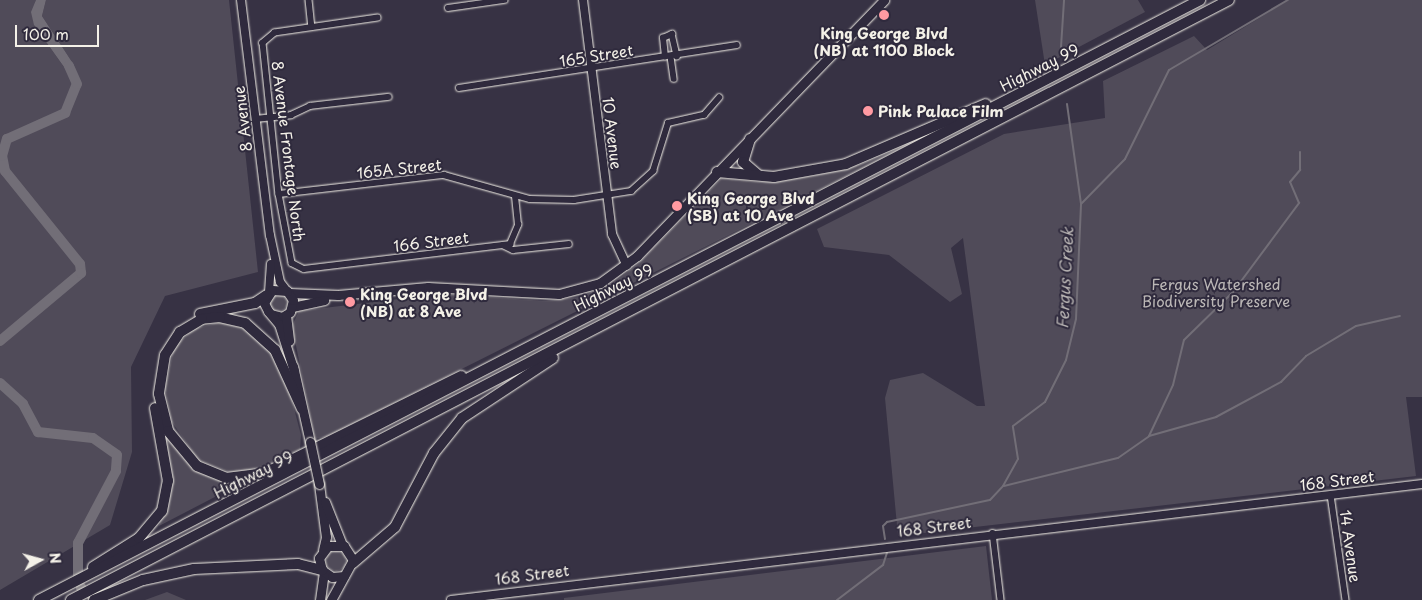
<!DOCTYPE html>
<html>
<head>
<meta charset="utf-8">
<style>
  body { margin:0 }
  #map { position:relative; width:1422px; height:600px; overflow:hidden; background:#373244; font-family:"Playpen Sans",sans-serif }
  div>[style] { position:absolute }
  [style*='--x'] { left:calc(var(--x)*1px); top:calc(var(--y)*1px); width:calc(var(--w)*1px); rotate:calc(var(--a)*1deg) }
  .green>* { inset:0; background:#504b59 }
  .round { border-radius:50% }
  .water>* { inset:0; background:#726e77 }
  .stream>* { height:2px; margin:-1px; padding:0 1px; transform-origin:1px; border-radius:1px; background:#726e77 }
  .river>* { height:10px; margin:-5px; padding:0 5px; transform-origin:5px; border-radius:5px; background:#726e77 }
  .roads { filter:drop-shadow(0 0 1px #f4f1e8) drop-shadow(0 0 1px #f4f1e8) }
  .street>* { height:5.5px; margin:-2.75px; padding:0 2.75px; transform-origin:2.75px; border-radius:2.75px; background:#2f2a3d }
  .secondary>* { height:8px; margin:-4px; padding:0 4px; transform-origin:4px; border-radius:4px; background:#2f2a3d }
  .primary>* { height:9px; margin:-4.5px; padding:0 4.5px; transform-origin:4.5px; border-radius:4.5px; background:#2f2a3d }
  .highway>* { height:10px; margin:-5px; padding:0 5px; transform-origin:5px; border-radius:5px; background:#2f2a3d }
  .bridges { filter:drop-shadow(0 0 1px #f4f1e8) drop-shadow(0 0 1px #f4f1e8) }
  .primary-bridge>* { height:9px; margin:-4.5px; padding:0 4.5px; transform-origin:4.5px; border-radius:4.5px; background:#2f2a3d }
  .dots>* { width:14px; height:14px; translate:-50% -50%; box-sizing:border-box; border:2px solid #2f2a3d; border-radius:50% }
  span { translate:-50% -50%; white-space:nowrap; text-align:center; line-height:1.15; -webkit-text-stroke:4px #2f2a3d; paint-order:stroke }
  .poi-label { font-size:15px; color:#f4f1e8; font-weight:700 }
  .left { translate:0 -50%; text-align:left }
  .street-label { font-size:15px; color:#f4f1e8 }
  .park-label { font-size:15px; color:#bbb7b6 }
  .water-label { font-size:16px; color:#bab6b5; font-style:italic }
  .north { position:absolute; left:15px; top:535px; width:50px; height:50px; -webkit-text-stroke:4px #2f2a3d; paint-order:stroke; rotate:83deg; font-size:14px; font-weight:700; line-height:20px; text-align:center; color:#f4f1e8 }
  .north::after { content:''; display:block; margin:auto; width:18px; height:22px; background:#f4f1e8; clip-path:polygon(50% 0,100% 100%,50% 72%,0 100%) }
  .scale { position:absolute; left:15px; top:25px; width:84px; height:22px; box-sizing:border-box; border:2px solid #f4f1e8; border-top:0; padding-left:6px; font-size:15px; line-height:18px; white-space:nowrap; color:#f4f1e8; -webkit-text-stroke:4px #2f2a3d; paint-order:stroke }
</style>
</head>
<body>
<div id="map">
  <div class="green">
    <i style="clip-path:polygon(0 0,36px 0,34px 25px,69px 74px,76px 76px,74px 65px,42px 16px,46px 0,229px 0,258px 272px,165px 296px,131px 367px,132px 452px,110px 525px,0 590px)"></i>
    <i style="clip-path:polygon(1035px 0,1138px 0,1145px 12px,1045px 65px)"></i>
    <i style="clip-path:polygon(1289px 0,1422px 0,1422px 397px,1406px 397px,1416px 476px,898px 536px,885px 398px,890px 380px,923px 373px,977px 406px,985px 406px,963px 238px,951px 248px,962px 294px,950px 302px,889px 255px,824px 247px,817px 229px,1004px 134px,1105px 118px,1103px 81px,1194px 36px,1207px 50px)"></i>
    <i style="clip-path:polygon(912px 143px,328px 436px,315px 439px,292px 326px,299px 311px,440px 294px,546px 301px,580px 297px,613px 283px,638px 264px,722px 178px,758px 182px,813px 176px,859px 165px)"></i>
    <i class="round" style="left:271px;top:295px;width:16px;height:16px"></i>
    <i style="clip-path:polygon(220px 322px,248px 330px,272px 354px,290px 393px,301px 435px,300px 449px,260px 469px,235px 474px,198px 460px,172px 422px,165px 389px,174px 347px,194px 329px)"></i>
    <i style="clip-path:polygon(165px 435px,200px 473px,236px 486px,159px 526px,173px 483px)"></i>
    <i style="clip-path:polygon(986px 546px,992px 600px,564px 600px,564px 598px)"></i>
    <i class="round" style="left:326px;top:551px;width:20px;height:20px"></i>
    <i style="clip-path:polygon(167px 592px,186px 600px,145px 600px)"></i>
  </div>
  <div class="water">
    <i style="clip-path:polygon(36px 0,46px 0,42px 16px,74px 65px,76px 77px,69px 74px,34px 25px,31px 12px)"></i>
  </div>
  <div class="stream">
    <i style="--x:1061;--y:47;--w:47;--a:-86.3"></i>
    <i style="--x:1067;--y:104;--w:101;--a:82"></i>
    <i style="--x:1149;--y:436;--w:56;--a:-64.8"></i>
    <i style="--x:1173;--y:385;--w:46;--a:-76.3"></i>
    <i style="--x:1184;--y:340;--w:69;--a:-44.4"></i>
    <i style="--x:1233;--y:292;--w:111;--a:-53.4"></i>
    <i style="--x:1299;--y:203;--w:23;--a:-113"></i>
    <i style="--x:1290;--y:182;--w:16;--a:-50"></i>
    <i style="--x:1300;--y:170;--w:18;--a:-90"></i>
    <i style="--x:1004;--y:486;--w:117;--a:-13.8"></i>
    <i style="--x:1118;--y:458;--w:38;--a:-35"></i>
    <i style="--x:1149;--y:436;--w:70;--a:-15.8"></i>
    <i style="--x:1216;--y:417;--w:74;--a:-28.3"></i>
    <i style="--x:1281;--y:382;--w:36;--a:-46"></i>
    <i style="--x:1306;--y:356;--w:58;--a:-31"></i>
    <i style="--x:1356;--y:326;--w:45;--a:-12.8"></i>
    <i style="--x:885;--y:539;--w:13;--a:-99"></i>
    <i style="--x:883;--y:526;--w:6;--a:-45"></i>
    <i style="--x:887;--y:522;--w:105;--a:-12.1"></i>
    <i style="--x:990;--y:500;--w:19;--a:-47"></i>
    <i style="--x:1003;--y:486;--w:31;--a:-61"></i>
    <i style="--x:1018;--y:459;--w:33;--a:-99"></i>
    <i style="--x:1013;--y:426;--w:40;--a:-37"></i>
    <i style="--x:1045;--y:402;--w:47;--a:-63.4"></i>
    <i style="--x:1066;--y:360;--w:42;--a:-76.3"></i>
    <i style="--x:1076;--y:319;--w:115;--a:-87.5"></i>
    <i style="--x:1081;--y:204;--w:63;--a:-45.6"></i>
    <i style="--x:1125;--y:159;--w:99;--a:-63.7"></i>
    <i style="--x:1169;--y:70;--w:138;--a:-30.5"></i>
    <i style="--x:837;--y:600;--w:58;--a:-37.3"></i>
    <i style="--x:883;--y:565;--w:13;--a:-72"></i>
  </div>
  <div class="river">
    <i style="--x:0;--y:341;--w:106;--a:-40"></i>
    <i style="--x:81;--y:273;--w:9;--a:-96"></i>
    <i style="--x:80;--y:264;--w:119;--a:-128.9"></i>
    <i style="--x:5;--y:171;--w:15;--a:-101"></i>
    <i style="--x:2;--y:156;--w:18;--a:-74"></i>
    <i style="--x:7;--y:139;--w:64;--a:-24.1"></i>
    <i style="--x:65;--y:113;--w:31;--a:-68"></i>
    <i style="--x:77;--y:84;--w:20;--a:-114"></i>
    <i style="--x:0;--y:383;--w:31;--a:42"></i>
    <i style="--x:23;--y:404;--w:32;--a:62"></i>
    <i style="--x:38;--y:432;--w:55;--a:6.2"></i>
    <i style="--x:93;--y:438;--w:29;--a:35"></i>
    <i style="--x:117;--y:455;--w:16;--a:94"></i>
    <i style="--x:116;--y:471;--w:81;--a:117.8"></i>
    <i style="--x:78;--y:543;--w:32;--a:90"></i>
    <i style="--x:81;--y:587;--w:1;--a:90"></i>
  </div>
  <div class="roads">
    <div class="street">
      <i style="--x:309;--y:0;--w:27;--a:84"></i>
      <i style="--x:448;--y:8;--w:57;--a:-8.1"></i>
      <i style="--x:378;--y:18;--w:104;--a:171.7"></i>
      <i style="--x:275;--y:33;--w:16;--a:140"></i>
      <i style="--x:263;--y:43;--w:152;--a:84"></i>
      <i style="--x:279;--y:194;--w:70;--a:79.3"></i>
      <i style="--x:292;--y:263;--w:13;--a:27"></i>
      <i style="--x:304;--y:269;--w:208;--a:-6.9"></i>
      <i style="--x:510;--y:244;--w:21;--a:-67"></i>
      <i style="--x:518;--y:225;--w:28;--a:-96"></i>
      <i style="--x:665;--y:57;--w:19;--a:-96"></i>
      <i style="--x:663;--y:38;--w:10;--a:-24"></i>
      <i style="--x:672;--y:34;--w:23;--a:77"></i>
      <i style="--x:671;--y:57;--w:22;--a:82"></i>
      <i style="--x:459;--y:88;--w:281;--a:-8.8"></i>
      <i style="--x:255;--y:119;--w:36;--a:-6"></i>
      <i style="--x:291;--y:115;--w:21;--a:-25"></i>
      <i style="--x:310;--y:106;--w:79;--a:-6.6"></i>
      <i style="--x:279;--y:194;--w:166;--a:-6.6"></i>
      <i style="--x:444;--y:175;--w:89;--a:15.6"></i>
      <i style="--x:530;--y:199;--w:44;--a:1.3"></i>
      <i style="--x:574;--y:200;--w:58;--a:-9"></i>
      <i style="--x:631;--y:191;--w:30;--a:-42"></i>
      <i style="--x:653;--y:171;--w:50;--a:-72.6"></i>
      <i style="--x:668;--y:123;--w:37;--a:-13"></i>
      <i style="--x:704;--y:115;--w:23;--a:-49"></i>
      <i style="--x:503;--y:245;--w:11;--a:27"></i>
      <i style="--x:513;--y:250;--w:56;--a:-6.1"></i>
      <i style="--x:1331;--y:495;--w:106;--a:81.9"></i>
      <i style="--x:993;--y:533;--w:67;--a:83.2"></i>
    </div>
    <div class="secondary">
      <i style="--x:241;--y:0;--w:237;--a:83"></i>
      <i style="--x:270;--y:235;--w:48;--a:78"></i>
      <i style="--x:280;--y:282;--w:11;--a:52"></i>
      <i style="--x:583;--y:0;--w:236;--a:82.9"></i>
      <i style="--x:612;--y:234;--w:35;--a:65"></i>
      <i style="--x:269;--y:292;--w:28;--a:-86"></i>
      <i style="--x:451;--y:600;--w:978;--a:-6.81"></i>
    </div>
    <div class="primary">
      <i style="--x:290;--y:293;--w:48;--a:2.4"></i>
      <i style="--x:338;--y:295;--w:90;--a:-5.1"></i>
      <i style="--x:428;--y:287;--w:131;--a:3.1"></i>
      <i style="--x:559;--y:294;--w:42;--a:-15"></i>
      <i style="--x:600;--y:283;--w:46;--a:-36.1"></i>
      <i style="--x:637;--y:256;--w:356;--a:-46"></i>
      <i style="--x:292;--y:307;--w:33;--a:-12"></i>
      <i style="--x:271;--y:314;--w:11;--a:15"></i>
      <i style="--x:282;--y:317;--w:9;--a:-32"></i>
      <i style="--x:290;--y:312;--w:12;--a:-76"></i>
      <i style="--x:293;--y:300;--w:11;--a:-124"></i>
      <i style="--x:287;--y:291;--w:15;--a:-176"></i>
      <i style="--x:272;--y:290;--w:15;--a:122"></i>
      <i style="--x:264;--y:303;--w:9;--a:63"></i>
      <i style="--x:268;--y:311;--w:17;--a:50"></i>
      <i style="--x:279;--y:324;--w:49;--a:72.3"></i>
      <i style="--x:286;--y:315;--w:26;--a:83"></i>
      <i style="--x:293;--y:366;--w:78;--a:77.4"></i>
      <i style="--x:319;--y:484;--w:53;--a:82.5"></i>
      <i style="--x:326;--y:537;--w:13;--a:103"></i>
      <i style="--x:325;--y:502;--w:46;--a:68.4"></i>
      <i style="--x:320;--y:600;--w:28;--a:-82"></i>
      <i style="--x:331;--y:600;--w:46;--a:-61.2"></i>
      <i style="--x:353;--y:560;--w:17;--a:-123"></i>
      <i style="--x:344;--y:546;--w:16;--a:180"></i>
      <i style="--x:328;--y:546;--w:15;--a:127"></i>
      <i style="--x:319;--y:558;--w:12;--a:76"></i>
      <i style="--x:322;--y:570;--w:12;--a:35"></i>
      <i style="--x:332;--y:577;--w:12;--a:-5"></i>
    </div>
    <div class="highway">
      <i style="--x:750;--y:139;--w:24;--a:107"></i>
      <i style="--x:743;--y:162;--w:20;--a:41"></i>
      <i style="--x:717;--y:172;--w:57;--a:5"></i>
      <i style="--x:774;--y:177;--w:73;--a:-10.2"></i>
      <i style="--x:846;--y:164;--w:152;--a:-23.2"></i>
      <i style="--x:200;--y:314;--w:56;--a:-11.3"></i>
      <i style="--x:255;--y:303;--w:14;--a:-34"></i>
      <i style="--x:302;--y:409;--w:65;--a:-114.6"></i>
      <i style="--x:275;--y:350;--w:40;--a:-138"></i>
      <i style="--x:245;--y:323;--w:26;--a:-167"></i>
      <i style="--x:220;--y:317;--w:18;--a:174"></i>
      <i style="--x:202;--y:319;--w:26;--a:149"></i>
      <i style="--x:180;--y:332;--w:27;--a:123"></i>
      <i style="--x:165;--y:355;--w:39;--a:99"></i>
      <i style="--x:159;--y:394;--w:38;--a:76"></i>
      <i style="--x:168;--y:431;--w:45;--a:50.4"></i>
      <i style="--x:197;--y:466;--w:31;--a:22"></i>
      <i style="--x:226;--y:478;--w:39;--a:-7"></i>
      <i style="--x:265;--y:473;--w:219;--a:-26.3"></i>
      <i style="--x:353;--y:563;--w:55;--a:-40.6"></i>
      <i style="--x:395;--y:527;--w:84;--a:-62.2"></i>
      <i style="--x:434;--y:453;--w:45;--a:-51.3"></i>
      <i style="--x:462;--y:418;--w:109;--a:-33.4"></i>
      <i style="--x:93;--y:567;--w:54;--a:-32.2"></i>
      <i style="--x:139;--y:538;--w:35;--a:-50"></i>
      <i style="--x:162;--y:511;--w:31;--a:-79"></i>
      <i style="--x:168;--y:481;--w:74;--a:-100.1"></i>
      <i style="--x:39;--y:600;--w:1307;--a:-27.33"></i>
      <i style="--x:71;--y:600;--w:1304;--a:-27.39"></i>
      <i style="--x:94;--y:600;--w:53;--a:-22.2"></i>
      <i style="--x:143;--y:580;--w:52;--a:-12.2"></i>
      <i style="--x:194;--y:569;--w:104;--a:-2.8"></i>
      <i style="--x:298;--y:564;--w:25;--a:14"></i>
    </div>
  </div>
  <div class="bridges">
    <div class="primary-bridge">
      <i style="--x:310;--y:442;--w:43;--a:77.9"></i>
    </div>
  </div>
  <div class="dots">
    <i style="left:884px;top:15px;background:#ff9aa2"></i>
    <i style="left:868px;top:111px;background:#ff9aa2"></i>
    <i style="left:677px;top:206px;background:#ff9aa2"></i>
    <i style="left:350px;top:302px;background:#ff9aa2"></i>
  </div>
  <div class="poi-label">
    <span style="left:884px;top:41px">King George Blvd<br>(NB) at 1100 Block</span>
    <span class="left" style="left:878px;top:111px">Pink Palace Film</span>
    <span class="left" style="left:687px;top:206px">King George Blvd<br>(SB) at 10 Ave</span>
    <span class="left" style="left:360px;top:302px">King George Blvd<br>(NB) at 8 Ave</span>
  </div>
  <div class="street-label">
    <span style="left:596px;top:55px;rotate:-9deg">165 Street</span>
    <span style="left:1039px;top:67px;rotate:-27deg">Highway 99</span>
    <span style="left:242px;top:119px;rotate:-97deg">8 Avenue</span>
    <span style="left:613px;top:133px;rotate:83deg">10 Avenue</span>
    <span style="left:289px;top:151px;rotate:83deg">8 Avenue Frontage North</span>
    <span style="left:399px;top:168px;rotate:-6deg">165A Street</span>
    <span style="left:431px;top:241px;rotate:-7deg">166 Street</span>
    <span style="left:613px;top:287px;rotate:-27deg">Highway 99</span>
    <span style="left:253px;top:474px;rotate:-27deg">Highway 99</span>
    <span style="left:1337px;top:480px;rotate:-7deg">168 Street</span>
    <span style="left:934px;top:526px;rotate:-7deg">168 Street</span>
    <span style="left:1351px;top:546px;rotate:82deg">14 Avenue</span>
    <span style="left:532px;top:574px;rotate:-7deg">168 Street</span>
  </div>
  <div class="park-label">
    <span style="left:1216px;top:292px">Fergus Watershed<br>Biodiversity Preserve</span>
  </div>
  <div class="water-label">
    <span style="left:1064px;top:278px;rotate:-87deg">Fergus Creek</span>
  </div>
  <div class="north">N</div>
  <div class="scale">100 m</div>
</div>
</body>
</html>
